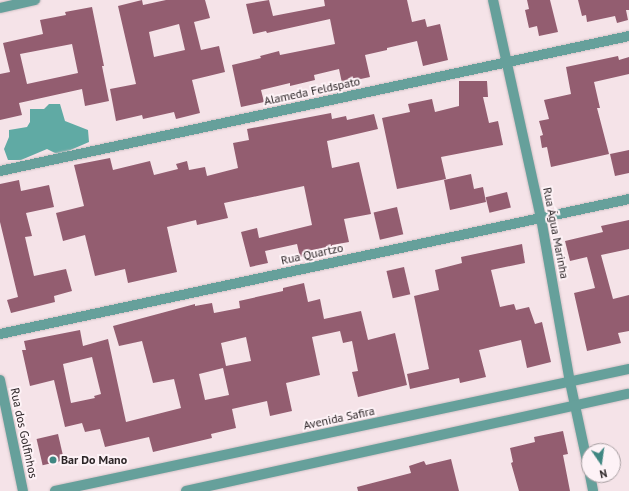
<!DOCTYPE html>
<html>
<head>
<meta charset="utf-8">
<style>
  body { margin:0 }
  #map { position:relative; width:629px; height:491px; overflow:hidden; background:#f5e3e8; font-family:"PT Sans",sans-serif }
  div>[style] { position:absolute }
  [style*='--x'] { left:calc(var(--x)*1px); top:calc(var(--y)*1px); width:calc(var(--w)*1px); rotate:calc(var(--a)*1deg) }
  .water>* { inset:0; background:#60aaa4 }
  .building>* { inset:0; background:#935d70; transform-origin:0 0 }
  .roads { filter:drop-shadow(0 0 1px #d1c1c5) drop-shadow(0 0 1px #d1c1c5) }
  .minor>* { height:10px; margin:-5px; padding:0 5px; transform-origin:5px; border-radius:5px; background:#66a09b }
  .dots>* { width:11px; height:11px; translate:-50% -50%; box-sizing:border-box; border:2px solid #fdf2f6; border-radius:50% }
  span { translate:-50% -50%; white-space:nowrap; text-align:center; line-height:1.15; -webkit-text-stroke:4px #fdf2f6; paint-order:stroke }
  .street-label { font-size:12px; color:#2b2426 }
  .poi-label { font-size:12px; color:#2b2426; font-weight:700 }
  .left { translate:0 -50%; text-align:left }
  .north { position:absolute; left:581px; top:443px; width:40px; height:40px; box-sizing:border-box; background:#fdf2f6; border:1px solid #a9a0a3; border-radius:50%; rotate:167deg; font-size:11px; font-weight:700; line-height:16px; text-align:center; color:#2b2426 }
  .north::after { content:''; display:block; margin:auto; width:14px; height:18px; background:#3f8782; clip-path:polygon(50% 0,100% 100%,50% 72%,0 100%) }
</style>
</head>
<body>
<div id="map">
  <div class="water">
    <i style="clip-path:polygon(49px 104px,60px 104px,65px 121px,88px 130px,89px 142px,59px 155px,47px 149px,21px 160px,8px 160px,4px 149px,9px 137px,9px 130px,27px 127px,30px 122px,30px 109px,44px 109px)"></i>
  </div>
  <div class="building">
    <i style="clip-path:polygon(evenodd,142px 0,143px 5px,166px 0,205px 0,210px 18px,194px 22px,201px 50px,219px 46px,225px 72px,192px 80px,200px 113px,176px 119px,174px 112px,143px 119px,142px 115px,116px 121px,110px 89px,136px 84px,118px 6px,142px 0,179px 24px,185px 50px,154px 57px,149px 32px,179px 24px)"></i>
    <i style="clip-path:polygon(269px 0,273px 16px,325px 6px,324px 0,407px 0,412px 22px,425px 19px,427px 27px,440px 24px,448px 60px,423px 66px,417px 41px,387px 48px,387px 50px,365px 55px,370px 77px,342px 83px,339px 69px,314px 75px,315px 80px,290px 86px,290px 83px,261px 90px,264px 102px,241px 107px,232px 65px,261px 58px,260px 56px,279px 51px,280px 55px,335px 44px,330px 19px,267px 33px,266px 31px,253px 34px,246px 4px)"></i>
    <i style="clip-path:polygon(527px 0,550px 0,558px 32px,539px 36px,537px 26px,529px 28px,525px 10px,529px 9px)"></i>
    <i style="clip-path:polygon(578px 0,629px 0,629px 10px,626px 10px,628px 20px,617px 23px,615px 16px,587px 22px,586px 15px,582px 16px)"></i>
    <i style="clip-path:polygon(evenodd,92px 7px,104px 66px,102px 66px,109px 101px,85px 106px,82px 89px,19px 103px,22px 115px,0 120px,0 74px,10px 72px,3px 43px,43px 34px,40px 20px,66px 15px,65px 12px,92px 7px,72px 44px,78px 73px,27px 84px,20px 54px,72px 44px)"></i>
    <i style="clip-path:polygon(618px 56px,619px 60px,629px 57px,629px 74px,594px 82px,600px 108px,597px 108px,609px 154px,551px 167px,547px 147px,542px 148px,540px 136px,543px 135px,539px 121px,549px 119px,544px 100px,571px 94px,566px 67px)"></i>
    <i style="clip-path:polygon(459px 81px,487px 81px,488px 97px,483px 97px,489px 123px,498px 121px,503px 145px,441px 157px,446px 179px,397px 189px,382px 118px,410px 112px,408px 104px,432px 99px,435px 112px,459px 106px)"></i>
    <i style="clip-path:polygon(331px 113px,332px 119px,346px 116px,347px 120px,374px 114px,378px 129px,327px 141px,332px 168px,359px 162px,371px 214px,344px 219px,349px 242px,332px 245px,332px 249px,300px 257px,297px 244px,265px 251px,268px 263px,250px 267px,241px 232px,257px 228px,259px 238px,312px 225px,304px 186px,224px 203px,228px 218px,197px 225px,196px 220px,167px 227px,177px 272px,128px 283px,125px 269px,95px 276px,85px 235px,63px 241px,56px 213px,84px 206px,74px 165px,110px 158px,113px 170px,150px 161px,154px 175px,178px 169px,176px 164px,187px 161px,189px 170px,205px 167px,207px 176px,238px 168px,233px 143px,249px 140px,247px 129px)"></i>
    <i style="clip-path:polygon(629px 150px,629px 173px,615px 176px,610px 154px)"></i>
    <i style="clip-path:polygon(471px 174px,474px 189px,483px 187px,486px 202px,450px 210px,444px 180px)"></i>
    <i style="clip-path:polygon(19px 180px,21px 191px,49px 185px,54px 207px,26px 213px,32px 236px,25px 237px,34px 276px,66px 269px,72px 291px,54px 296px,55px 302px,11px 313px,7px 300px,18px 297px,0 222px,0 184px)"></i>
    <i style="left:507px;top:192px;width:16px;height:22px;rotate:76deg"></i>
    <i style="left:397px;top:207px;width:28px;height:24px;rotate:77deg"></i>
    <i style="clip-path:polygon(629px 220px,629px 249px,601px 255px,613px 299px,629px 295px,629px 331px,618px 333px,621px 343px,587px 351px,574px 293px,595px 288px,587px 257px,570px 261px,565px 241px,603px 232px,601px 226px)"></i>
    <i style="clip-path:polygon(522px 244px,525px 263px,491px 270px,500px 307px,514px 304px,516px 310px,529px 307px,535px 324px,542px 322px,551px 362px,527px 368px,521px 340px,479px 350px,486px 377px,460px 383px,459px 378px,410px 389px,407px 374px,429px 369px,414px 296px,439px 290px,435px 270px,462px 263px,461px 257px)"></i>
    <i style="left:404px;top:267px;width:28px;height:18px;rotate:77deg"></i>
    <i style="clip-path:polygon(evenodd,304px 283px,308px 302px,320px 299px,324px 319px,361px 311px,368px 340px,395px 333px,407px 385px,358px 397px,352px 372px,358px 371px,352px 341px,343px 343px,340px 331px,312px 337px,320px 375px,286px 383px,292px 411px,270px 416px,267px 401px,232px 409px,236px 428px,211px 434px,212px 438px,153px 452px,149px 437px,105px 447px,100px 429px,85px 432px,82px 423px,65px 427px,54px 380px,30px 386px,22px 350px,26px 350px,24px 341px,80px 330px,83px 346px,108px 339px,126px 422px,181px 408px,174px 379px,153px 383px,142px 341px,119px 346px,113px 326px,195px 304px,195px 306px,212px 303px,214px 313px,240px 308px,239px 301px,283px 291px,283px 288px,304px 283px,246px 337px,251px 361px,226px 366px,221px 343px,246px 337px,304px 283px,92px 357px,101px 394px,94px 396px,95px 398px,71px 403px,63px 364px,92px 357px,304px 283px,223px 368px,229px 395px,205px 400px,199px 374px,223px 368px)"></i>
    <i style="clip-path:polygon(563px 431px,568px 454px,563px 455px,570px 491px,519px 491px,511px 463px,513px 462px,510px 448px,535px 442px,534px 437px)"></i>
    <i style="left:58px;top:434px;width:27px;height:22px;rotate:77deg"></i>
    <i style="clip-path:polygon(451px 459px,459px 491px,358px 491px,357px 487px,411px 473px,409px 466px,424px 461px,426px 465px)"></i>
  </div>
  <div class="roads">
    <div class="minor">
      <i style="--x:493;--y:0;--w:223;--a:77.6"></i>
      <i style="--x:541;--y:218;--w:167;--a:80"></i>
      <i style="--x:570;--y:382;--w:91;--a:77.9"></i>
      <i style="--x:0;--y:8;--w:36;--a:-13"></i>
      <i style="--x:0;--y:171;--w:643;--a:-12.11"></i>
      <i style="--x:0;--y:334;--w:643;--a:-12.11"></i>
      <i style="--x:0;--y:380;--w:113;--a:78.3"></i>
      <i style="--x:590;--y:475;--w:16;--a:79"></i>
      <i style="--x:55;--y:491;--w:587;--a:-12"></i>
      <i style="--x:186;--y:491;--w:453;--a:-12.4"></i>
    </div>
  </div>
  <div class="dots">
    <i style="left:53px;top:460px;background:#3f8782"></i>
  </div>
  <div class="street-label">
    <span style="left:312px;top:91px;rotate:-12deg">Alameda Feldspato</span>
    <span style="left:556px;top:233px;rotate:79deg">Rua Água Marinha</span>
    <span style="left:312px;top:254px;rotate:-12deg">Rua Quartzo</span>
    <span style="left:339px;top:418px;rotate:-12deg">Avenida Safira</span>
    <span style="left:24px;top:433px;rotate:78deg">Rua dos Golfinhos</span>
  </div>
  <div class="poi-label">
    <span class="left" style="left:61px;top:460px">Bar Do Mano</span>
  </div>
  <div class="north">N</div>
</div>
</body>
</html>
